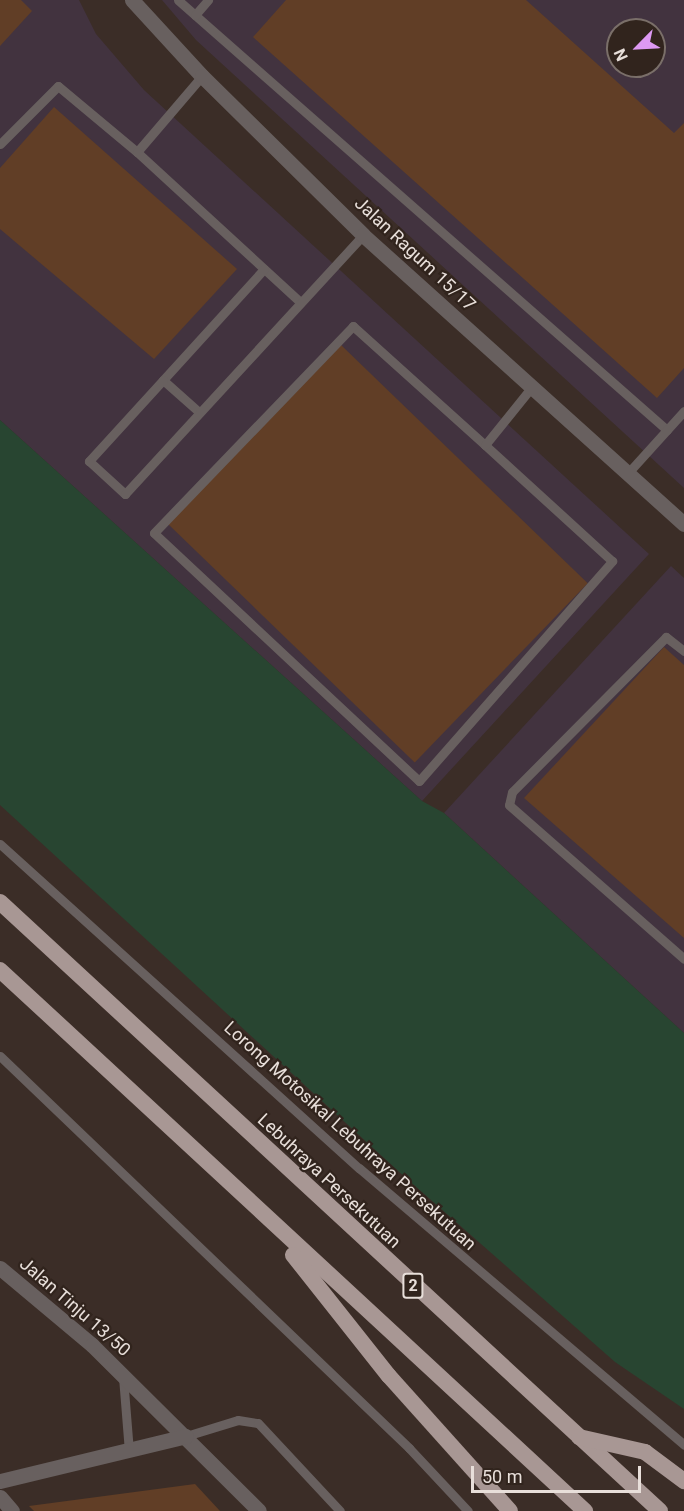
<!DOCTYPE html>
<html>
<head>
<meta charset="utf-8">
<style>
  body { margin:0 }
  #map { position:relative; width:684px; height:1511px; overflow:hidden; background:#3b2d27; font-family:Roboto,sans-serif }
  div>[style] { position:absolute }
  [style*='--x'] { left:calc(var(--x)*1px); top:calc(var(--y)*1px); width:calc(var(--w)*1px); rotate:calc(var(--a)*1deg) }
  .industrial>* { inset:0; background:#42333f }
  .green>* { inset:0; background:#284531 }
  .building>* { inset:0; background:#613e26; transform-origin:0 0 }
  .service>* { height:9px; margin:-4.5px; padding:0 4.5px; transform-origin:4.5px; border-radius:4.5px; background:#68605f }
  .minor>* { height:15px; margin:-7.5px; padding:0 7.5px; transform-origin:7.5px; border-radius:7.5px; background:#68605f }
  .trunk>* { height:16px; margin:-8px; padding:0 8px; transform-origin:8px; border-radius:8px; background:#a89794 }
  span { translate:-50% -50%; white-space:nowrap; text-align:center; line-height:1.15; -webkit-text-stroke:4.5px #31241d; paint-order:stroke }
  .shield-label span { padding:2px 4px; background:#31241d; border:2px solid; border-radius:4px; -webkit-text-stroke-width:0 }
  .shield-label { font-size:16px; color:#e8dfda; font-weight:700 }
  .street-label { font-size:18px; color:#e8dfda }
  .north { position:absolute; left:606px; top:18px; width:60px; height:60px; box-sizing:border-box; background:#31241d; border:2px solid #7a6f69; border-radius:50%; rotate:246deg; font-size:16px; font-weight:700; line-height:24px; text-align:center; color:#e8dfda }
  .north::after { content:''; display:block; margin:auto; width:21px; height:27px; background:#dd99f3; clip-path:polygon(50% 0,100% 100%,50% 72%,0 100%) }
  .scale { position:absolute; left:471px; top:1466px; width:170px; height:27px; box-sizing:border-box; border:3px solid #e8dfda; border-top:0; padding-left:8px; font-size:18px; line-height:21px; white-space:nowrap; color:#e8dfda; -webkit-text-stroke:4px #31241d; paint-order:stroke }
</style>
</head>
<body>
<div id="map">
  <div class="industrial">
    <i style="clip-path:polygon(0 0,79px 0,96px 34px,144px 90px,649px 554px,422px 801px,0 420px)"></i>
    <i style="clip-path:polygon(evenodd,162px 0,684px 0,684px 488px,196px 40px,162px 0,618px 30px,654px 30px,654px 66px,618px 66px,618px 30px)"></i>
    <i style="clip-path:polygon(671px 566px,684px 578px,684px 1033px,444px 813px)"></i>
  </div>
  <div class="green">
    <i style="clip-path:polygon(0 420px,422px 801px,444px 813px,684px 1033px,684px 1409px,615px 1362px,398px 1171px,0 805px)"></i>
  </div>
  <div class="building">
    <i style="clip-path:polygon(0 0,21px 0,32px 11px,0 46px)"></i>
    <i style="clip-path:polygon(286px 0,526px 0,674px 133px,684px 123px,684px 368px,657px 398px,253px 37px)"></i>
    <i style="clip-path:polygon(54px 107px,237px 269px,154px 359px,0 229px,0 168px)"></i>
    <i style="left:341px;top:345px;width:343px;height:249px;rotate:44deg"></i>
    <i style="clip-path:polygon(664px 647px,684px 665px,684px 938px,524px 798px)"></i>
    <i style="clip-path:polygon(195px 1484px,220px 1511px,34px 1511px,29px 1506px)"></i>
  </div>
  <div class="service">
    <i style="--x:178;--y:0;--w:651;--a:41.33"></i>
    <i style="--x:195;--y:15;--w:20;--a:-49"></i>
    <i style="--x:0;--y:144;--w:82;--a:-45"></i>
    <i style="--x:58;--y:86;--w:103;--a:39.9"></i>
    <i style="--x:137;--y:152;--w:100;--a:-49.5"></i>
    <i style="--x:137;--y:152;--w:220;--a:42.6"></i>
    <i style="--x:163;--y:380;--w:150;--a:-47.7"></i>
    <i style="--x:199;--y:412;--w:48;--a:-138.4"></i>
    <i style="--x:163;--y:380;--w:110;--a:132.4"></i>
    <i style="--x:89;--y:461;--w:49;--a:42.5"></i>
    <i style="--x:125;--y:494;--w:352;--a:-47.4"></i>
    <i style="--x:485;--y:445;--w:178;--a:-138"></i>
    <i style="--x:353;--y:326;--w:287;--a:133.9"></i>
    <i style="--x:154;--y:533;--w:363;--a:43.1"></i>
    <i style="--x:419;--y:781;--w:293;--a:-48.7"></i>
    <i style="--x:612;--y:561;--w:172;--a:-137.6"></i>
    <i style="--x:485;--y:445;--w:73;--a:-51.1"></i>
    <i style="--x:627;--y:474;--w:85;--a:-47.9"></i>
    <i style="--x:684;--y:651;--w:23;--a:-142"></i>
    <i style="--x:666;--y:637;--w:218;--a:134.8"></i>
    <i style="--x:512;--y:792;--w:13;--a:103"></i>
    <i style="--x:509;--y:805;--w:233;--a:41.3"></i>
    <i style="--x:0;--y:844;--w:484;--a:42.1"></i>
    <i style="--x:359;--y:1168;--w:427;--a:40.4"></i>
    <i style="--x:0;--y:1056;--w:567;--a:43.78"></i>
    <i style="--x:409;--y:1448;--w:86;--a:46.9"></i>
    <i style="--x:123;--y:1377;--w:75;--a:85.4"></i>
    <i style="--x:186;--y:1436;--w:54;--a:-17.1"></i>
    <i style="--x:238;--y:1420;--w:20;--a:9"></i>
    <i style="--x:258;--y:1423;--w:120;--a:47"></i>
  </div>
  <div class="minor">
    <i style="--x:132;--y:0;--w:103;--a:47.4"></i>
    <i style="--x:202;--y:76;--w:226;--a:44.6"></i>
    <i style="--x:363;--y:235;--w:432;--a:42"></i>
    <i style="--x:0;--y:1268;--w:120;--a:39.9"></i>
    <i style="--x:92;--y:1345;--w:235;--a:44.8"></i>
    <i style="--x:0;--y:1481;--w:191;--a:-13.6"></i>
    <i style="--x:0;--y:1497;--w:18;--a:49"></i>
  </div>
  <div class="trunk">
    <i style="--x:0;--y:902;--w:898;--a:42.7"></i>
    <i style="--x:0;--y:970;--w:797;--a:42.76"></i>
    <i style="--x:293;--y:1255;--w:154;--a:51.6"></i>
    <i style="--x:389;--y:1376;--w:181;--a:48.1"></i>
    <i style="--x:579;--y:1437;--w:68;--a:12.8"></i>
    <i style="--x:645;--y:1452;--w:49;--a:36.6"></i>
  </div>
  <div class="shield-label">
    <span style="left:413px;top:1286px">2</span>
  </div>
  <div class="street-label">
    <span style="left:415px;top:254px;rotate:43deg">Jalan Ragum 15/17</span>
    <span style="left:350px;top:1136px;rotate:42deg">Lorong Motosikal Lebuhraya Persekutuan</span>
    <span style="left:329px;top:1181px;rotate:43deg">Lebuhraya Persekutuan</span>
    <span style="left:75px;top:1307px;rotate:41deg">Jalan Tinju 13/50</span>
  </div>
  <div class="north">N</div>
  <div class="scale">50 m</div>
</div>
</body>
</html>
